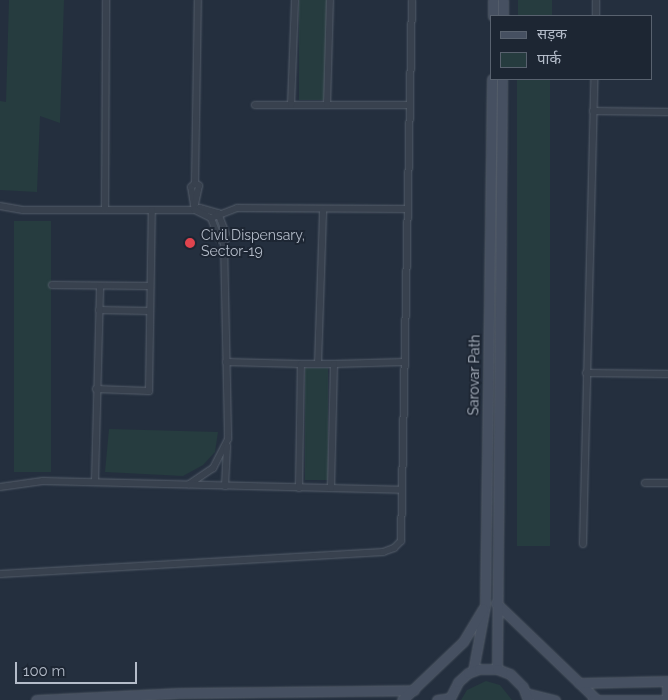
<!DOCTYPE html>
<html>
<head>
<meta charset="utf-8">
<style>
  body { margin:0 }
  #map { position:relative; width:668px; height:700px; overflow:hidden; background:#242f3e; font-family:Raleway,"Noto Sans Devanagari",sans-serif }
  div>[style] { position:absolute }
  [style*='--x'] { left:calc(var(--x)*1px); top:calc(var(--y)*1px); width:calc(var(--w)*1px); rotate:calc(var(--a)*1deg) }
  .green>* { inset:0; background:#263c3f; transform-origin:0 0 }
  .roads { filter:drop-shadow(0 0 1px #565f6c) drop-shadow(0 0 1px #565f6c) }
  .street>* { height:6px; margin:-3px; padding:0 3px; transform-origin:3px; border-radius:3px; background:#38414e }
  .secondary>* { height:9px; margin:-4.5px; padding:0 4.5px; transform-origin:4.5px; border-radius:4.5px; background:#465061 }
  .dots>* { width:14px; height:14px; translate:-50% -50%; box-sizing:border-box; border:2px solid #1d2633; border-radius:50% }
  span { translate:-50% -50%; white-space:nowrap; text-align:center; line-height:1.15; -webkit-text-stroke:4px #1d2633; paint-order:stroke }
  .poi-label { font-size:14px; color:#b4bcc9 }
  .left { translate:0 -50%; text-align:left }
  .street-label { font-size:14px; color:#b4bcc9 }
  .legend { position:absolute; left:490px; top:15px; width:162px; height:65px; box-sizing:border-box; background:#1d2633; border:1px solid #59626f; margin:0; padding:6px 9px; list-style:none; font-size:15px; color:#b4bcc9 }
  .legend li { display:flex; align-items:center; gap:10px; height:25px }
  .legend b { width:25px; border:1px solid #59626f }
  .scale { position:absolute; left:15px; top:662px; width:122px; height:22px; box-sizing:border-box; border:2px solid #b4bcc9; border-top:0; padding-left:6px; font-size:15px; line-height:18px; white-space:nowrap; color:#b4bcc9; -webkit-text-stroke:4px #1d2633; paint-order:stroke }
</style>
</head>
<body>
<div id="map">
  <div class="green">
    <i style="clip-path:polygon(9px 0,64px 0,60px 123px,40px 116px,37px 192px,0 190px,0 101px,6px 102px)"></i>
    <i style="left:299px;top:0;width:28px;height:100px"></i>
    <i style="left:518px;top:0;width:34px;height:16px"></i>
    <i style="left:517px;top:79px;width:33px;height:467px"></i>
    <i style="left:14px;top:221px;width:37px;height:251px"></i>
    <i style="left:305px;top:368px;width:23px;height:112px"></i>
    <i style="clip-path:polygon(109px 429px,218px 432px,215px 452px,203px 465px,183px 476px,105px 472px)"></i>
    <i style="clip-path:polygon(486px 681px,500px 685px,512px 700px,461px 700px,467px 690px)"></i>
  </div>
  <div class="roads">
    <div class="street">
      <i style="--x:596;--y:16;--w:16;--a:-90"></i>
      <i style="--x:255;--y:105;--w:155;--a:0"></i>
      <i style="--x:291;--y:105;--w:105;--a:-87.8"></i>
      <i style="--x:327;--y:105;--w:105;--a:-88.4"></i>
      <i style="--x:593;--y:111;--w:75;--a:0.8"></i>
      <i style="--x:194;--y:205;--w:18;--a:-99"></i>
      <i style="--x:191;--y:187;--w:6;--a:-45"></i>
      <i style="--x:195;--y:183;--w:183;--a:-89.1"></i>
      <i style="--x:0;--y:206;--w:23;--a:10"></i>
      <i style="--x:23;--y:210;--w:172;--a:0"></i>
      <i style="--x:195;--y:210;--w:5;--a:-22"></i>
      <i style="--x:200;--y:208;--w:19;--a:16"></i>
      <i style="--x:218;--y:213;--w:26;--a:69"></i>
      <i style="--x:227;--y:237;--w:6;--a:121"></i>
      <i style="--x:224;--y:242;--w:197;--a:88.8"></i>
      <i style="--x:228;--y:439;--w:33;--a:117"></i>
      <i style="--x:213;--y:468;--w:29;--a:146"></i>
      <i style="--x:194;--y:209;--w:24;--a:-78"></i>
      <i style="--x:199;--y:186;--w:5;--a:-143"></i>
      <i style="--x:105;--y:210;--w:210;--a:-89.7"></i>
      <i style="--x:195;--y:210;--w:18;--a:27"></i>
      <i style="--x:211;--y:218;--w:22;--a:69"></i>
      <i style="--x:219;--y:239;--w:6;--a:31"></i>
      <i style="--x:211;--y:218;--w:28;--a:-21"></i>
      <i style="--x:237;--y:208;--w:170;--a:0.3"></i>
      <i style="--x:52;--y:285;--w:98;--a:0.6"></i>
      <i style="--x:99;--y:310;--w:51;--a:1.1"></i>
      <i style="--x:226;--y:362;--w:75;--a:1.5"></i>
      <i style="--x:318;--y:364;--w:154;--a:-88.1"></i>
      <i style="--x:334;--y:364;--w:70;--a:-1.6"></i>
      <i style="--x:586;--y:373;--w:82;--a:0.7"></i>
      <i style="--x:96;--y:389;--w:53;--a:2.2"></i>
      <i style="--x:149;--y:391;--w:181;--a:-89.1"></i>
      <i style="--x:95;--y:481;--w:195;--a:-88.5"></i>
      <i style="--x:645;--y:483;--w:23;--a:0"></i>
      <i style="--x:225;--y:486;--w:40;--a:-87.1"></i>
      <i style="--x:0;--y:487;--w:43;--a:-7.9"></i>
      <i style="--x:43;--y:481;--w:358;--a:1.4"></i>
      <i style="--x:299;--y:488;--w:124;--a:-89.1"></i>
      <i style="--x:301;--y:364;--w:33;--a:0"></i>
      <i style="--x:334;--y:364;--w:124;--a:91.4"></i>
      <i style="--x:583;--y:544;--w:465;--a:-88.6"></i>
      <i style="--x:0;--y:574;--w:384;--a:-3.3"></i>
      <i style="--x:383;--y:552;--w:12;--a:-20"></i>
      <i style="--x:394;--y:548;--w:10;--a:-45"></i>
      <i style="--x:401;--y:541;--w:541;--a:-88.84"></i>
    </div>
    <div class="secondary">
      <i style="--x:493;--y:16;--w:16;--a:-90"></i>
      <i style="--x:503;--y:16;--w:16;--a:-90"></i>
      <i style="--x:496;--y:603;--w:140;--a:43.8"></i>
      <i style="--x:497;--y:669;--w:590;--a:-89.51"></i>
      <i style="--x:473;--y:671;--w:66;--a:-79.5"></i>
      <i style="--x:485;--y:606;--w:527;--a:-89.24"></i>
      <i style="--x:579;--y:683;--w:89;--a:-1.3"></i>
      <i style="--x:526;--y:693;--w:30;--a:14"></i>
      <i style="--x:36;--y:700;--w:143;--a:-2.8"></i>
      <i style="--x:179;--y:693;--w:235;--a:-0.7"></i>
      <i style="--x:402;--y:700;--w:84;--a:-43.6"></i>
      <i style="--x:463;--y:642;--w:39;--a:-59"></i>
      <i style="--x:437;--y:700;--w:13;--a:-9"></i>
      <i style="--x:449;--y:700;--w:20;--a:-63"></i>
      <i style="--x:458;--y:682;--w:13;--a:-42"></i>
      <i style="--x:468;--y:673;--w:12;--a:-20"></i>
      <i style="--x:479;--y:669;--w:18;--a:0"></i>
      <i style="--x:497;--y:669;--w:14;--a:21"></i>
      <i style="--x:510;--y:674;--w:18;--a:45"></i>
      <i style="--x:523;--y:687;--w:14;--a:69"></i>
      <i style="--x:593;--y:700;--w:75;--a:0"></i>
      <i style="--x:667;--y:700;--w:19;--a:-90"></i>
    </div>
  </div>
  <div class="dots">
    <i style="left:190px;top:243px;background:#e0444e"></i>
  </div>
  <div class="poi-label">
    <span class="left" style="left:201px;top:243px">Civil Dispensary,<br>Sector-19</span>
  </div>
  <div class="street-label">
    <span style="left:474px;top:375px;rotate:-89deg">Sarovar Path</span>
  </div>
  <ul class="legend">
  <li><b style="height:6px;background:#465061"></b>सड़क</li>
  <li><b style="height:14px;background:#263c3f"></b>पार्क</li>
  </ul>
  <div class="scale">100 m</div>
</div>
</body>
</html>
